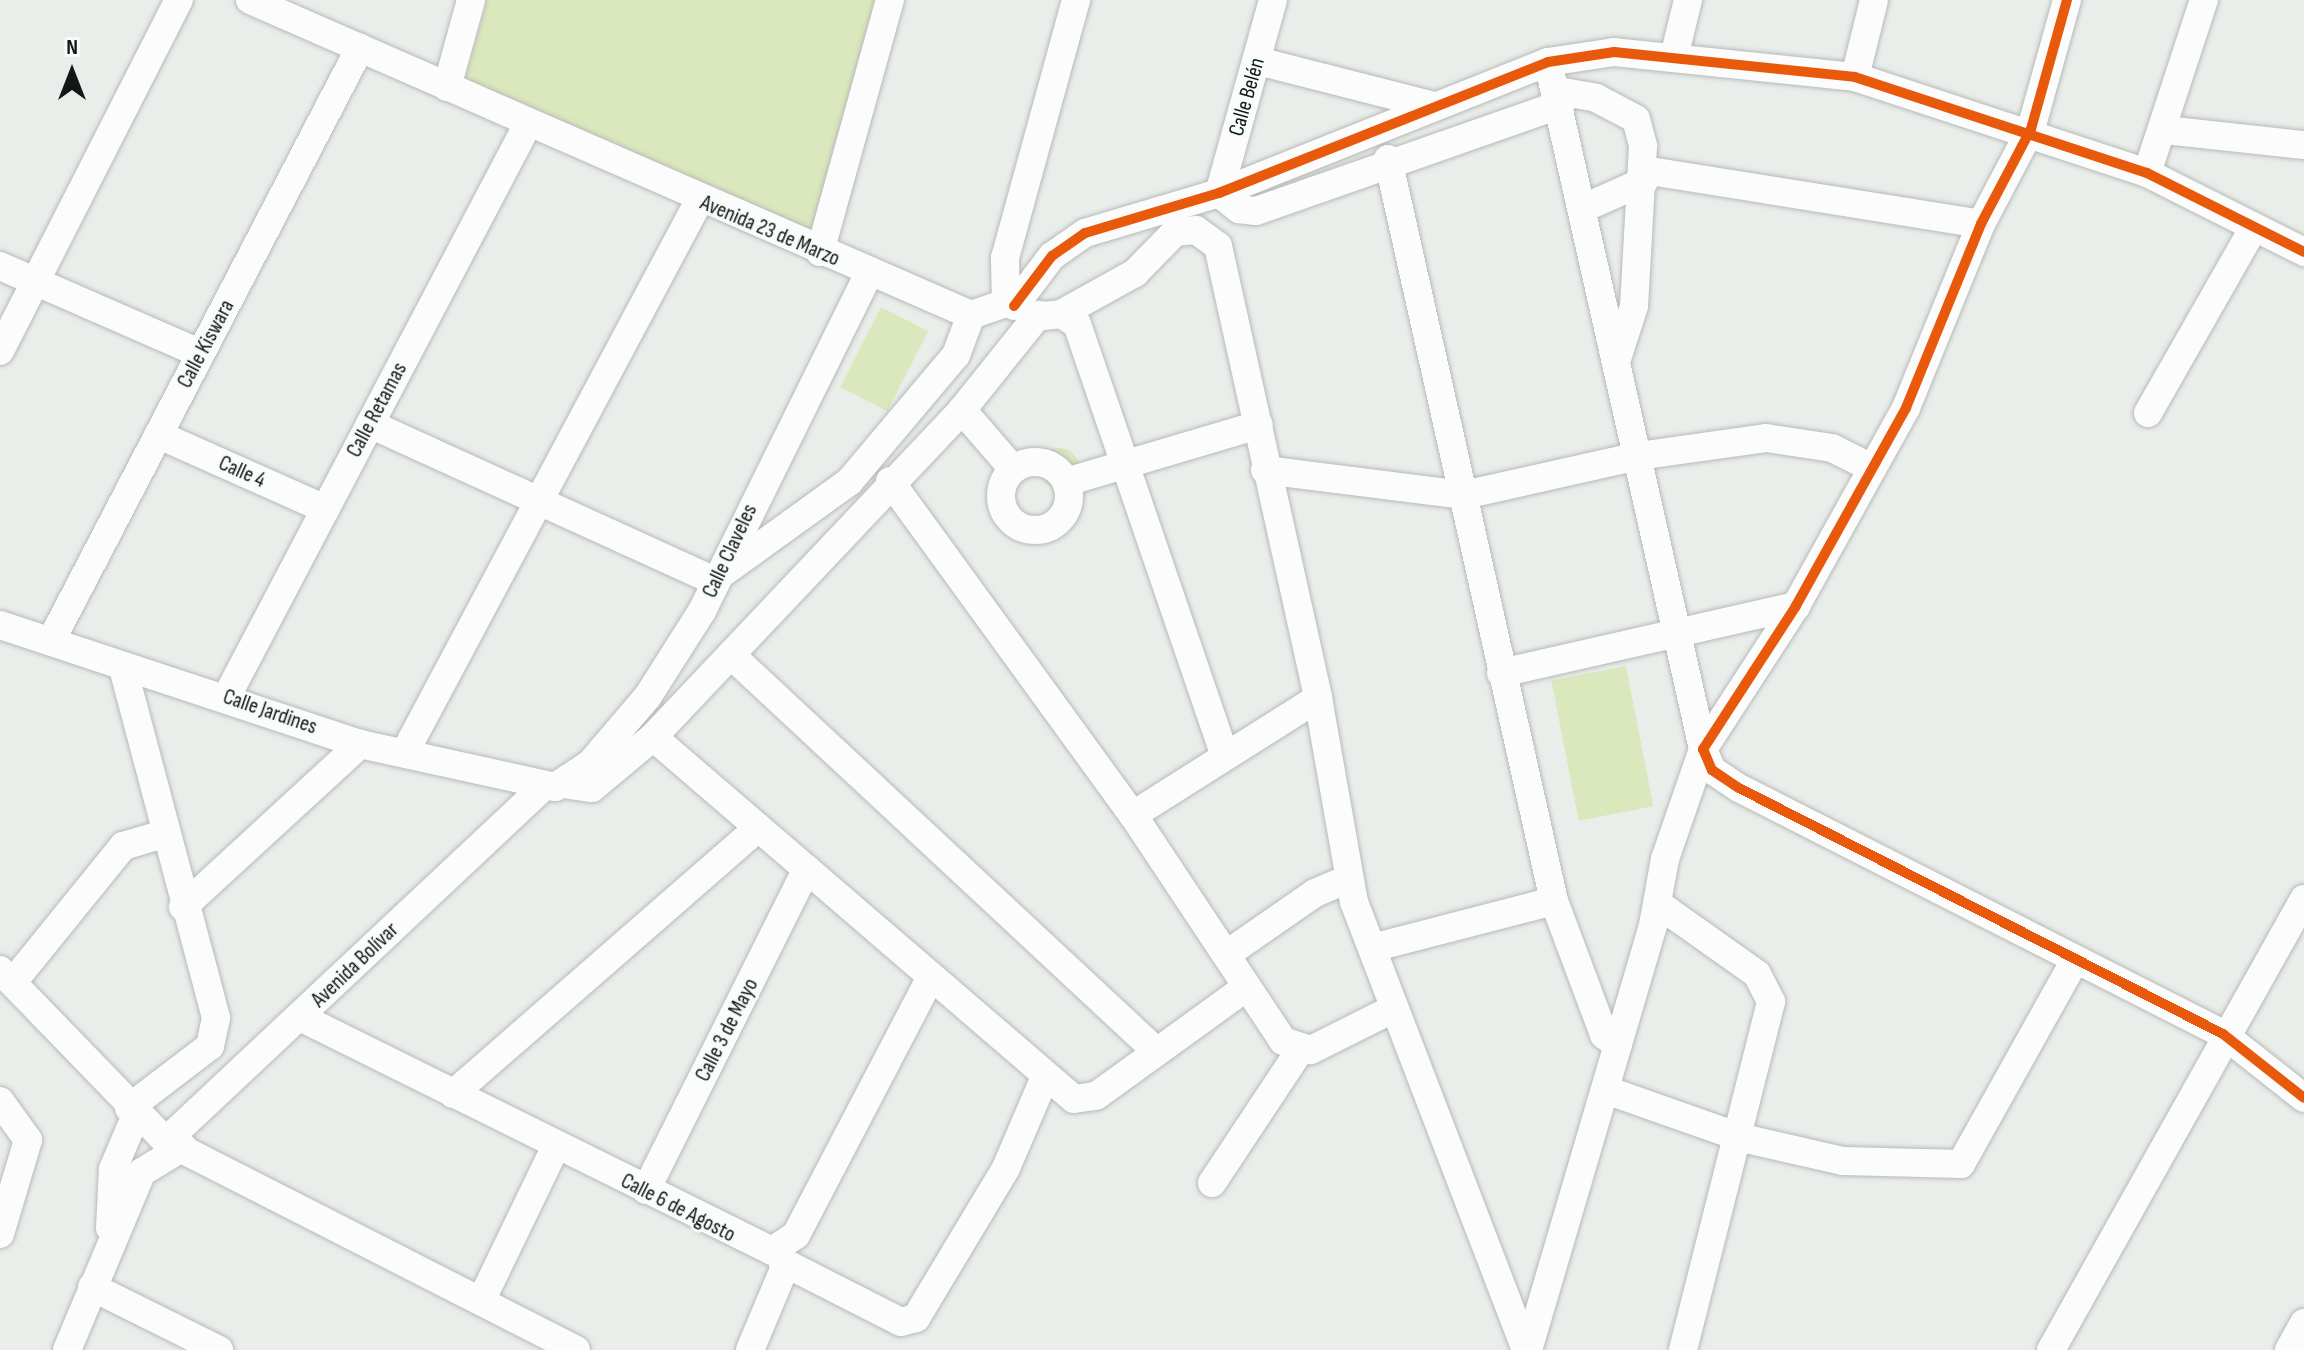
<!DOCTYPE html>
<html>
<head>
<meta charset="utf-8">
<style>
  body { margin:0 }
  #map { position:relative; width:2304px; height:1350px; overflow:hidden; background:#e9eeeb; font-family:"Sofia Sans Condensed",sans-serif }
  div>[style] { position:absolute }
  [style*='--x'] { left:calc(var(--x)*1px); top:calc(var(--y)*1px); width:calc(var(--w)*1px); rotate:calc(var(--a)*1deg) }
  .green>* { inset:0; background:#dbe7bc; transform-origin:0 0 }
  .round { border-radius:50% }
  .roads { filter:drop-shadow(0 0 2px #b7bab8) drop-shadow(0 0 2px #b7bab8) }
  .minor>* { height:28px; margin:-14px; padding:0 14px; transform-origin:14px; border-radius:14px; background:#fcfcfc }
  .minor>.ring { margin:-14px; padding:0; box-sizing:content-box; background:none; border:28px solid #fcfcfc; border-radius:50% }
  .cycleway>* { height:10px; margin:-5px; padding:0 5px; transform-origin:5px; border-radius:5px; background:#e8590c }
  span { translate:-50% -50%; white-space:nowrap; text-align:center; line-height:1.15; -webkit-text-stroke:6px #f6fdf9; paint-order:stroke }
  .street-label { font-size:22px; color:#141715 }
  .north { position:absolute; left:32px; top:32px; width:80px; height:80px; -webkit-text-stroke:6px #f6fdf9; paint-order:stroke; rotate:0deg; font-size:22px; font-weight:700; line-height:32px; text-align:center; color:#141715 }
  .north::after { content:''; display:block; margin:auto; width:28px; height:36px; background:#141715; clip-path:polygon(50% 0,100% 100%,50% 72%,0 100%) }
</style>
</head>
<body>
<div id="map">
  <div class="green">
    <i style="clip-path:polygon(487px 0,881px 0,813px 233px,464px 83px)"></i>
    <i style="left:881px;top:307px;width:53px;height:90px;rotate:27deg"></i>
    <i class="round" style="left:1039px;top:448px;width:40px;height:40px"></i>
    <i style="left:1626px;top:666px;width:143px;height:76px;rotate:79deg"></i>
  </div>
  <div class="roads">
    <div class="minor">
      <i style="--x:250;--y:0;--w:787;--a:23.6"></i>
      <i style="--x:971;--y:315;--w:37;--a:-19"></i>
      <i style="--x:1006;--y:303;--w:45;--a:-91.3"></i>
      <i style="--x:1005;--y:258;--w:268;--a:-74.6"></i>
      <i style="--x:1273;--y:0;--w:200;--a:105.6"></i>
      <i style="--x:1219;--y:193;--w:26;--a:39"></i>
      <i style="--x:1239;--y:209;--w:17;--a:7"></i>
      <i style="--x:1256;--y:211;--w:323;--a:-19.3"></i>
      <i style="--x:2067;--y:0;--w:134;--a:105.6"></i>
      <i style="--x:2031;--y:129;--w:107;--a:117.8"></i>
      <i style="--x:1981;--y:224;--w:199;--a:112.2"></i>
      <i style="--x:1906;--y:408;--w:227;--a:119.1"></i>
      <i style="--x:1796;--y:606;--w:171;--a:123"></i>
      <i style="--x:1703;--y:749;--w:23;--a:67"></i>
      <i style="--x:1712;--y:770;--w:32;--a:34"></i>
      <i style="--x:1739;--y:788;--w:543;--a:26.94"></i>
      <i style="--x:2223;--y:1034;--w:103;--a:38.3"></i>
      <i style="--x:1674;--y:57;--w:59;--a:-76.2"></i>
      <i style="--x:1258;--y:61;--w:183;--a:14.3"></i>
      <i style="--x:1855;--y:77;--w:79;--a:-76.1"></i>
      <i style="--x:447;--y:87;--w:90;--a:-74.6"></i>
      <i style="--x:1558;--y:91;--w:39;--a:10"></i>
      <i style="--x:1596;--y:98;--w:45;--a:27.7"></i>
      <i style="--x:1636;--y:119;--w:28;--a:75"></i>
      <i style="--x:1643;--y:146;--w:160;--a:93.2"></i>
      <i style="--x:1634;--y:306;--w:56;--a:107.8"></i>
      <i style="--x:2165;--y:130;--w:140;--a:6.2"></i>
      <i style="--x:1388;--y:159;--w:760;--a:77.39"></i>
      <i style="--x:1554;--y:901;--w:143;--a:69.5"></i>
      <i style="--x:1604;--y:1035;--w:17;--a:36"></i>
      <i style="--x:1644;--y:170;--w:341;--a:9.1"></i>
      <i style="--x:2147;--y:173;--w:182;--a:-71.8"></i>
      <i style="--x:1584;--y:208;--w:66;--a:-24.2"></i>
      <i style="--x:820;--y:252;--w:262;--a:-74.5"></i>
      <i style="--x:0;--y:266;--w:219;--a:23.6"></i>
      <i style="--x:1014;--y:306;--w:63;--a:-52.8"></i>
      <i style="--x:1052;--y:256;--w:40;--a:-34.9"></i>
      <i style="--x:1085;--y:233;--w:140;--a:-16.6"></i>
      <i style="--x:1219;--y:193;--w:354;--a:-21.7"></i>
      <i style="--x:1548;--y:62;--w:67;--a:-8.6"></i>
      <i style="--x:1614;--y:52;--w:242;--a:5.9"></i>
      <i style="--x:1855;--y:77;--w:307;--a:18.2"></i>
      <i style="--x:2147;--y:173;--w:176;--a:26.7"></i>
      <i style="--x:1061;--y:314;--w:85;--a:-29"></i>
      <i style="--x:1135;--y:273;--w:57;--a:-45.7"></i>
      <i style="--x:1175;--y:232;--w:21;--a:-5"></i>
      <i style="--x:1196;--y:230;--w:27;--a:36"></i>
      <i style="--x:1218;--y:246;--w:463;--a:77.5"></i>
      <i style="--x:1318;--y:698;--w:207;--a:80"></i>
      <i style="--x:1354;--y:902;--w:474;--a:69"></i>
      <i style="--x:1043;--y:316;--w:18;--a:-6"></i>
      <i style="--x:1061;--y:314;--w:19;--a:32"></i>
      <i style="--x:1077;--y:324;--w:453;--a:71.1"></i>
      <i style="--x:0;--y:351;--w:394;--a:-63"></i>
      <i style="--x:962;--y:410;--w:78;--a:49.2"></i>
      <i style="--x:2148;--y:413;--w:214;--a:-60.3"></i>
      <i style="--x:370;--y:424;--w:377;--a:24.5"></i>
      <i style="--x:713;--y:580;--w:168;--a:-35.8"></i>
      <i style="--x:849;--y:482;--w:166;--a:-49.9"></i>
      <i style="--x:956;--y:355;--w:43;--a:-69.4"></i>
      <i style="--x:159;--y:435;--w:182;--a:24"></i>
      <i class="ring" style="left:1001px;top:462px;width:40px;height:40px"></i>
      <i style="--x:1265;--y:470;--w:201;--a:7.2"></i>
      <i style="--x:1464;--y:495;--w:178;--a:-12.6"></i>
      <i style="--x:1638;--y:456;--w:129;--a:-8"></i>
      <i style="--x:1766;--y:438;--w:67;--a:8.6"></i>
      <i style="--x:1832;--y:448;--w:42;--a:26.6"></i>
      <i style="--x:890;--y:481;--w:413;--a:54"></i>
      <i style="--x:1133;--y:815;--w:271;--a:56.4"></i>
      <i style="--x:1283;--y:1041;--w:29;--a:18"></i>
      <i style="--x:1311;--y:1050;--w:92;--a:-26.6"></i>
      <i style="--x:1066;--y:482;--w:201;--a:-16.5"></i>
      <i style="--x:0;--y:625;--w:379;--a:18.3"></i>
      <i style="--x:360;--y:744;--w:200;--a:12.4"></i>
      <i style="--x:555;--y:787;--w:42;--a:-33.3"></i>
      <i style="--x:590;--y:764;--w:89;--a:-49.5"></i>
      <i style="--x:648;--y:696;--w:101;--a:-57.6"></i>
      <i style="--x:702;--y:611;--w:377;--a:-63.7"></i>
      <i style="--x:51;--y:641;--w:669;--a:-62.48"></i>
      <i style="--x:731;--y:655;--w:582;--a:42.98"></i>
      <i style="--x:123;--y:668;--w:362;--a:75.1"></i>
      <i style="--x:216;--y:1018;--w:29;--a:102"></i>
      <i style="--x:210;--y:1046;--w:102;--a:142.6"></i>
      <i style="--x:1501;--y:673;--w:303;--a:-12.8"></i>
      <i style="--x:227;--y:696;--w:646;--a:-62.25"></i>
      <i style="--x:653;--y:737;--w:555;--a:40.69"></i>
      <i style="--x:1074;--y:1099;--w:22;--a:-8"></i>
      <i style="--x:1096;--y:1096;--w:184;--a:-35.9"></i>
      <i style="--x:405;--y:752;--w:625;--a:-61.92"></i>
      <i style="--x:563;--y:784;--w:29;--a:8"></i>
      <i style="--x:592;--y:788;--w:80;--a:-39.9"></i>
      <i style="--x:653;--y:737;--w:450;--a:-46.6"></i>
      <i style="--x:962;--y:410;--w:122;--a:-51.3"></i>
      <i style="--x:1133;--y:815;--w:219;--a:-32.3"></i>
      <i style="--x:1658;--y:904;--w:121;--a:35.3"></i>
      <i style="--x:1757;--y:974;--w:31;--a:63"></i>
      <i style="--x:1771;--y:1002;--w:359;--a:104.2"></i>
      <i style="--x:183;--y:907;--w:241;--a:-42.6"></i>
      <i style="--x:1372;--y:948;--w:188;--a:-14.5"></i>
      <i style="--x:1227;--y:954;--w:107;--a:-34.7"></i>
      <i style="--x:1315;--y:893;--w:36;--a:-23"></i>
      <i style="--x:0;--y:970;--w:238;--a:45.9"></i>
      <i style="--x:166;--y:1141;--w:460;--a:27"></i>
      <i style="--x:13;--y:982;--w:175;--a:-51"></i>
      <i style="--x:123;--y:846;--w:43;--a:-16.3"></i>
      <i style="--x:300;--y:1017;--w:527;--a:26.37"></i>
      <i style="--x:772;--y:1251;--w:29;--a:-34"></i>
      <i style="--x:796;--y:1235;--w:289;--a:-62.4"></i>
      <i style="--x:1606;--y:1090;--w:144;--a:19.4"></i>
      <i style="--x:1742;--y:1138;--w:104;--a:12.8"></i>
      <i style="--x:1843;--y:1161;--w:118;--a:1.5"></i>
      <i style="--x:1961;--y:1164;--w:234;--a:-60.8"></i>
      <i style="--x:453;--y:1094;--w:405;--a:-41.1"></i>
      <i style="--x:0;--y:1101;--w:48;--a:54.3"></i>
      <i style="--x:28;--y:1140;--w:98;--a:106.6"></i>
      <i style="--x:166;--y:1141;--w:516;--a:-43.19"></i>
      <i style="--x:1212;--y:1183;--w:159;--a:-56.5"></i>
      <i style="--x:646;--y:1190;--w:359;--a:-63.4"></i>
      <i style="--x:110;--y:1228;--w:59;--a:-87.1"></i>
      <i style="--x:113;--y:1169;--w:59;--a:-66.9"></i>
      <i style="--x:785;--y:1263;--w:130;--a:27"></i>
      <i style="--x:901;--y:1322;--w:16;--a:-15"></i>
      <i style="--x:916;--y:1318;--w:175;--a:-59"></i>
      <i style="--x:1006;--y:1168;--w:99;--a:-66.8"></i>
      <i style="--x:92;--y:1287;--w:142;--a:26.4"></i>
      <i style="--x:483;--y:1297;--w:168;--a:-64.2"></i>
      <i style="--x:67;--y:1350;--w:193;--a:-67.2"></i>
      <i style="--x:142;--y:1172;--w:48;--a:-31.4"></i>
      <i style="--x:750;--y:1350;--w:88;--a:-67.2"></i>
      <i style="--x:784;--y:1269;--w:19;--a:-102"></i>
      <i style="--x:1528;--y:1350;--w:443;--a:-73.6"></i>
      <i style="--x:1653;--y:925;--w:67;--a:-79.7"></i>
      <i style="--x:1665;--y:859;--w:116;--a:-70.9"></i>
      <i style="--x:1703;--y:749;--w:704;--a:-102.71"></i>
      <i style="--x:2051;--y:1350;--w:517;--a:-60.71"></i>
      <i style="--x:2289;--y:1350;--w:31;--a:-61"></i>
    </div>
  </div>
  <div class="cycleway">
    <i style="--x:2067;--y:0;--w:134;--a:105.6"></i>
    <i style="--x:2031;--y:129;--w:107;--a:117.8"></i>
    <i style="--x:1981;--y:224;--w:199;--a:112.2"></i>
    <i style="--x:1906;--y:408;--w:227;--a:119.1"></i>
    <i style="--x:1796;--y:606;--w:171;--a:123"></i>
    <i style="--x:1703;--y:749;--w:23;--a:67"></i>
    <i style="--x:1712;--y:770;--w:32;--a:34"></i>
    <i style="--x:1739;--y:788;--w:543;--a:26.94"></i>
    <i style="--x:2223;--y:1034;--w:103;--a:38.3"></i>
    <i style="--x:1014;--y:306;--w:63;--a:-52.8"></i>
    <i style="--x:1052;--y:256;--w:40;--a:-34.9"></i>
    <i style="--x:1085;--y:233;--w:140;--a:-16.6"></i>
    <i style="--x:1219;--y:193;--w:354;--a:-21.7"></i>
    <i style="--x:1548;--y:62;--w:67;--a:-8.6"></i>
    <i style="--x:1614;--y:52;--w:242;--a:5.9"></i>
    <i style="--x:1855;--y:77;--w:307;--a:18.2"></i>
    <i style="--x:2147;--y:173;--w:176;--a:26.7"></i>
  </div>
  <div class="street-label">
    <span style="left:1247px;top:97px;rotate:-74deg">Calle Belén</span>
    <span style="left:770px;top:231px;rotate:23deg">Avenida 23 de Marzo</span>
    <span style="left:206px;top:344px;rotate:-62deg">Calle Kiswara</span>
    <span style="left:377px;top:410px;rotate:-62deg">Calle Retamas</span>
    <span style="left:242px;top:472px;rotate:24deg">Calle 4</span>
    <span style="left:730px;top:551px;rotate:-65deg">Calle Claveles</span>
    <span style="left:270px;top:712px;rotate:19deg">Calle Jardines</span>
    <span style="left:355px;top:965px;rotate:-44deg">Avenida Bolívar</span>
    <span style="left:727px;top:1030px;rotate:-63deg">Calle 3 de Mayo</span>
    <span style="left:678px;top:1208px;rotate:27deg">Calle 6 de Agosto</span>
  </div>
  <div class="north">N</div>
</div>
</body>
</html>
